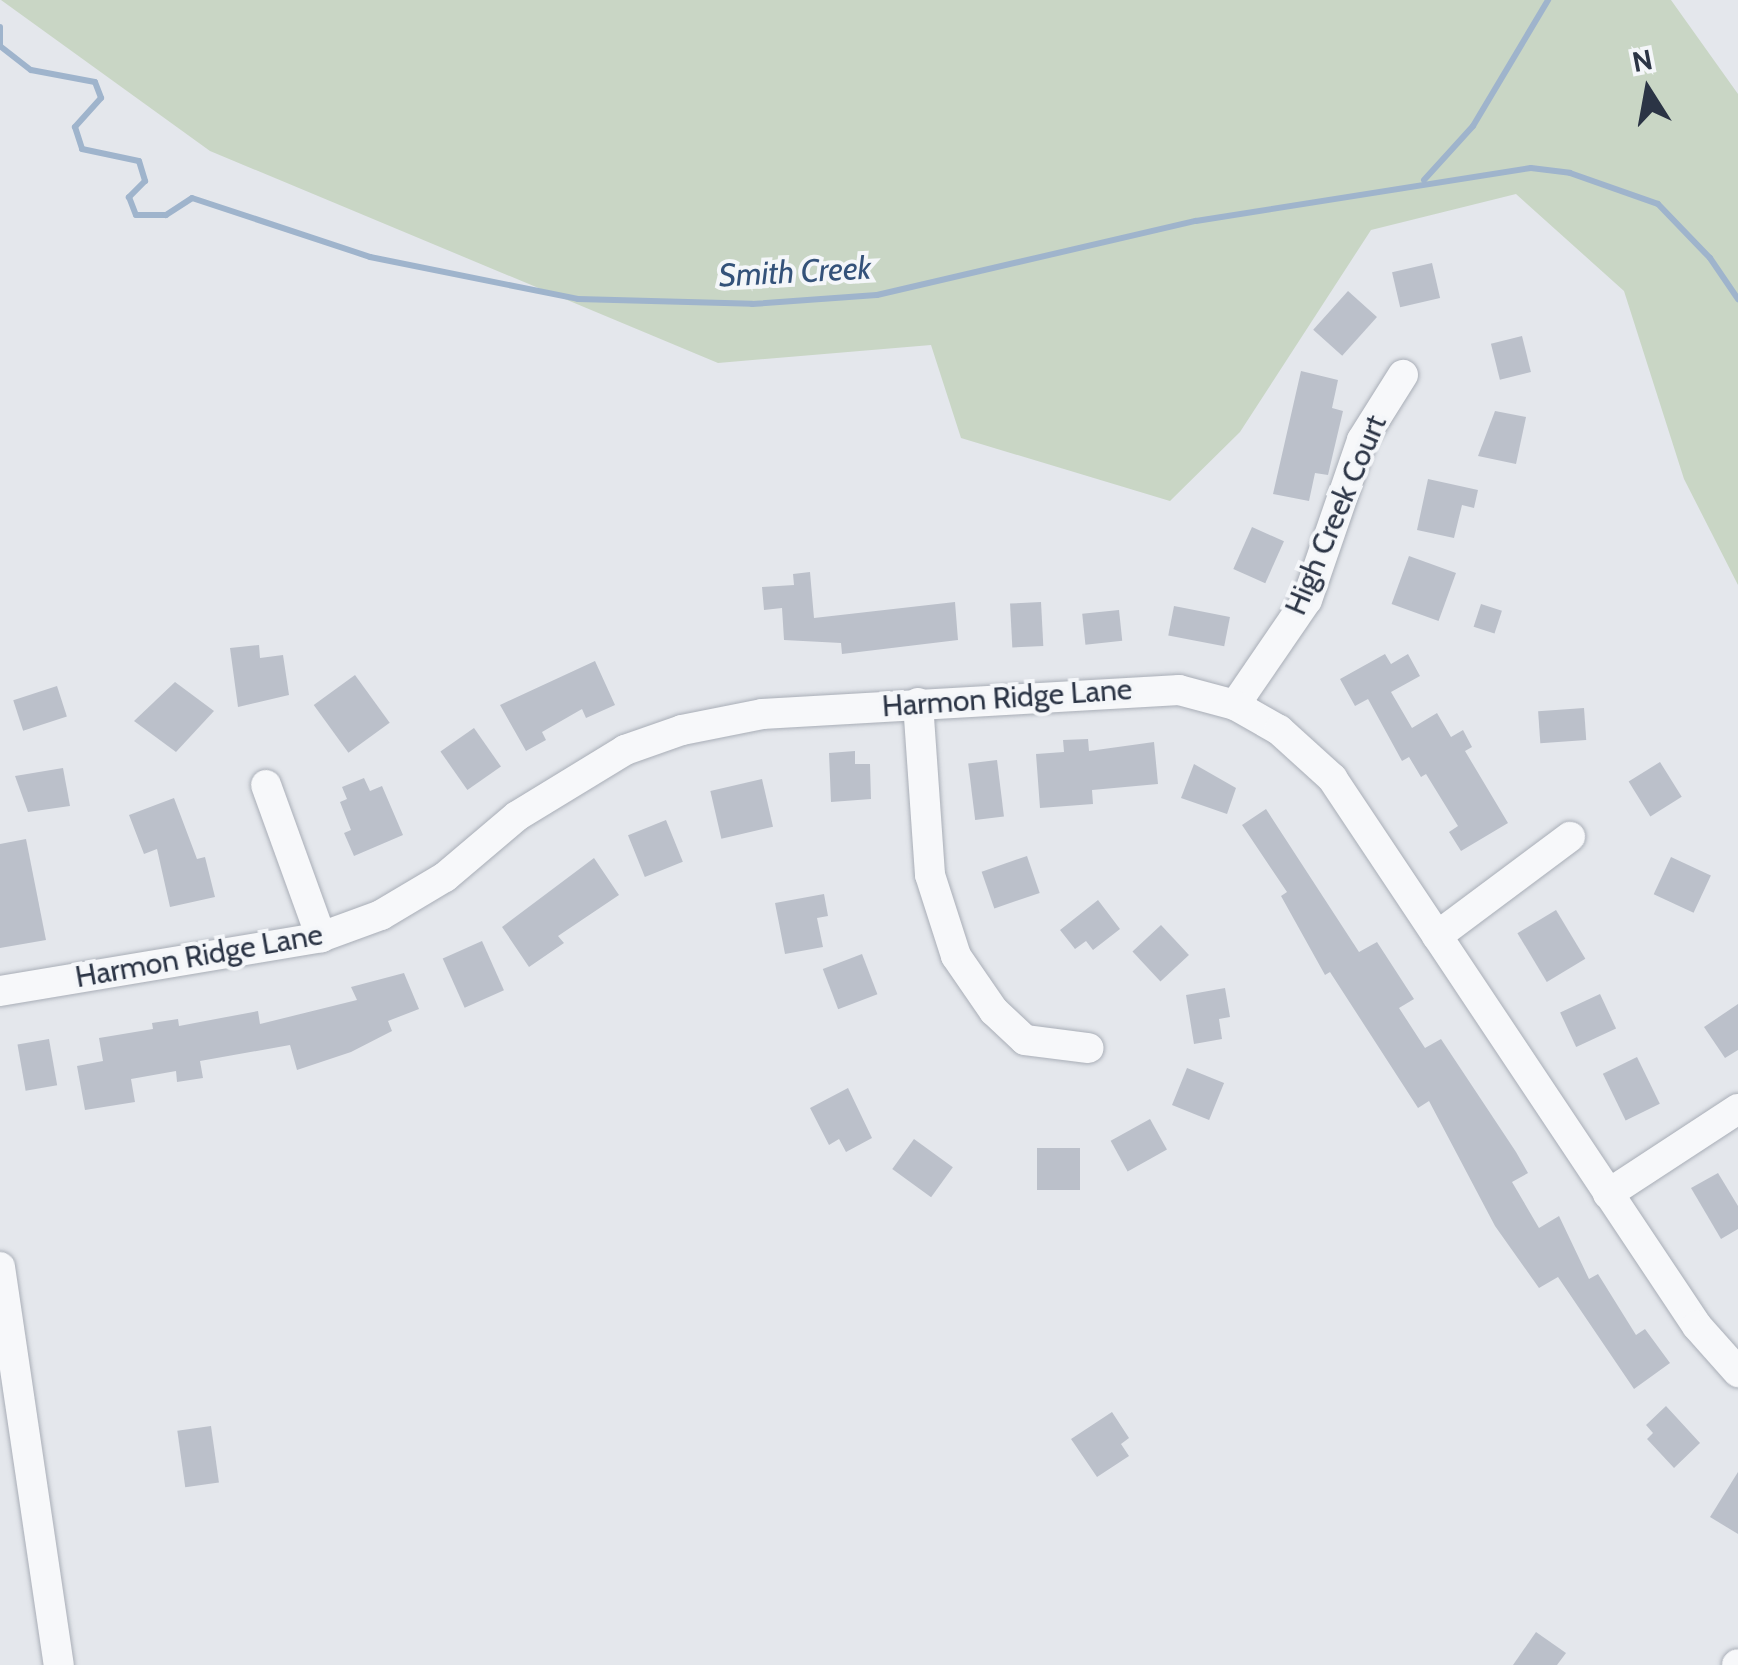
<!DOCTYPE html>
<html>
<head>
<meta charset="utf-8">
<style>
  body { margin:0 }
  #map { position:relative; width:1738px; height:1665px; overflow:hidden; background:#e4e7ec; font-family:Cabin,sans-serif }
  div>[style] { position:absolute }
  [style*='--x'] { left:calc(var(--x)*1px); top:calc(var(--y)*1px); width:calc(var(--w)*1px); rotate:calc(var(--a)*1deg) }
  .green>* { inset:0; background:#c9d6c5 }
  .stream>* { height:6px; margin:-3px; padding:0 3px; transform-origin:3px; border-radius:3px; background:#9fb4cc }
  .building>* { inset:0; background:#bbc0ca; transform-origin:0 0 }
  .roads { filter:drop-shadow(0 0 2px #a9aeb7) drop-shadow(0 0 2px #a9aeb7) }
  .minor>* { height:30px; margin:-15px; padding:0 15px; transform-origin:15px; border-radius:15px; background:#f7f8fa }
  span { translate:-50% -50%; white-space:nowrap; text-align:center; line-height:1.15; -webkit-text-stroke:8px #f4f6f9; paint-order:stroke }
  .street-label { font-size:30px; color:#2b3445 }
  .water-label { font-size:32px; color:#34527a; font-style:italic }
  .north { position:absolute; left:1598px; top:40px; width:100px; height:100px; -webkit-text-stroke:8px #f4f6f9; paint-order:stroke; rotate:349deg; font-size:28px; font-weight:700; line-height:40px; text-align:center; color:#2b3445 }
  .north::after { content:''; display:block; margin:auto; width:35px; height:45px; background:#2b3445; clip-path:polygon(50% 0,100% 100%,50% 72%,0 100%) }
</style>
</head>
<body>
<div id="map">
  <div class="green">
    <i style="clip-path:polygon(1px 0,1671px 0,1738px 94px,1738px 585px,1684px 479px,1624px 291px,1516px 194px,1371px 230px,1240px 432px,1170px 501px,961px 438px,931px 345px,718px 363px,210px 151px)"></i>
  </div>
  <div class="stream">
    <i style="--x:0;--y:27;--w:19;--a:90"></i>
    <i style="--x:0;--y:46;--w:39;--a:38"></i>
    <i style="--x:31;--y:70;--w:65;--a:10.6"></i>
    <i style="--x:95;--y:82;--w:17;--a:69"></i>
    <i style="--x:101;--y:98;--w:39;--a:132"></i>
    <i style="--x:75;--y:127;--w:23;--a:72"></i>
    <i style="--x:82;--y:149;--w:58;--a:11.9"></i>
    <i style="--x:139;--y:161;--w:21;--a:73"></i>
    <i style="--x:145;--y:181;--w:23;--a:135"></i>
    <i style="--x:129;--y:197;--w:19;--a:69"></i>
    <i style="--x:136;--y:215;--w:30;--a:0"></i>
    <i style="--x:166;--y:215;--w:31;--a:-33"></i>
    <i style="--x:192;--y:198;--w:188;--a:18.3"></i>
    <i style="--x:370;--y:257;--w:212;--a:11.4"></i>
    <i style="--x:578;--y:299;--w:174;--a:1.6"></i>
    <i style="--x:752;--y:304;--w:125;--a:-4.1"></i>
    <i style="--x:877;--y:295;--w:327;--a:-13.1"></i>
    <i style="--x:1196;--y:221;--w:339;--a:-9"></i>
    <i style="--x:1531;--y:168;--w:39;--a:7"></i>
    <i style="--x:1570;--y:173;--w:93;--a:19.4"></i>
    <i style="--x:1658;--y:204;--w:75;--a:46.1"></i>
    <i style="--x:1710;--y:258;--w:50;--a:55.7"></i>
    <i style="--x:1424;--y:180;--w:73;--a:-47.8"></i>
    <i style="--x:1473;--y:126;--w:147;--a:-59.2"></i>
  </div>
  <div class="building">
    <i style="left:1432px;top:263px;width:36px;height:41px;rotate:77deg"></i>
    <i style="left:1348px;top:291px;width:39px;height:52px;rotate:42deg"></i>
    <i style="left:1522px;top:336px;width:37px;height:32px;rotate:76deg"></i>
    <i style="clip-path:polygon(1301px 371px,1338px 380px,1332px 408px,1343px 411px,1328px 475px,1315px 473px,1309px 501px,1273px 494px)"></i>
    <i style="clip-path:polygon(1495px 411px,1526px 417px,1516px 464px,1478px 456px)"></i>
    <i style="clip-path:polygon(1428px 479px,1478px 490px,1474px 508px,1462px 505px,1454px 538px,1417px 530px)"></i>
    <i style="left:1252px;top:527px;width:35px;height:46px;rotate:24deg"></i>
    <i style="left:1409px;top:556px;width:50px;height:51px;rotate:20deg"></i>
    <i style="clip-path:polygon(810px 572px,814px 618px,955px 602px,958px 640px,842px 654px,841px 643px,784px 640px,782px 608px,764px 610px,762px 587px,794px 585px,793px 574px)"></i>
    <i style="left:1041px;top:602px;width:44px;height:31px;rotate:87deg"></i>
    <i style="left:1481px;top:604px;width:22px;height:24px;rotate:18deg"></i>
    <i style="left:1174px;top:606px;width:57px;height:30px;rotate:11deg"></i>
    <i style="left:1119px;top:610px;width:31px;height:37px;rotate:84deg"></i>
    <i style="clip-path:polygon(259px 645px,260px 658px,283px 655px,289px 695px,238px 707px,230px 648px)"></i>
    <i style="clip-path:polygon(1385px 654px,1391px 664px,1408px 654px,1420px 676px,1391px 692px,1412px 728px,1437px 713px,1451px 737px,1463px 730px,1472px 747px,1465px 751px,1508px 823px,1461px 851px,1449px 832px,1458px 826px,1426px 774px,1421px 777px,1409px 757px,1402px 761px,1368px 699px,1355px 706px,1340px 679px)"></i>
    <i style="clip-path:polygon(595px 661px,615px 705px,586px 718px,582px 709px,542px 732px,546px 740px,526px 751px,500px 705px)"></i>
    <i style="left:355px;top:675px;width:59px;height:51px;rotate:54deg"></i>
    <i style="clip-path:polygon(175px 682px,214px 711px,176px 752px,134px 721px)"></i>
    <i style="left:57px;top:686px;width:32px;height:46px;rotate:72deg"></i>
    <i style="left:1584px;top:708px;width:32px;height:46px;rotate:86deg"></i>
    <i style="left:474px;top:728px;width:47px;height:41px;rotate:55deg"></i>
    <i style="clip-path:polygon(1088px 739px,1089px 751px,1154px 742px,1158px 784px,1092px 790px,1093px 804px,1040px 808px,1036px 754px,1064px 752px,1063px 740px)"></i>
    <i style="clip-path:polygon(855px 751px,855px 764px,870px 764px,871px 799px,831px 802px,829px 753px)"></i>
    <i style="left:997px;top:760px;width:57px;height:29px;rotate:83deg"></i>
    <i style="left:1660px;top:762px;width:41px;height:37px;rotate:58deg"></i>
    <i style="clip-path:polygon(1194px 764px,1236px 788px,1227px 814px,1181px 798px)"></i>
    <i style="clip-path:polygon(63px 768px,70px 806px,28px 812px,15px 776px)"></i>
    <i style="clip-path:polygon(364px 778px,370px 791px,382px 786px,403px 835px,354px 856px,344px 833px,351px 830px,340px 802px,347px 799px,342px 787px)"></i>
    <i style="left:762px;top:779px;width:49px;height:53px;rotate:77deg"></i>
    <i style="clip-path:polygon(174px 798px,197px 859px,205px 857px,215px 897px,170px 907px,157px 849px,144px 854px,129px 815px)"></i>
    <i style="clip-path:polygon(1266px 809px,1359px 952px,1377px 942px,1414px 999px,1399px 1008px,1425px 1048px,1441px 1039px,1516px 1152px,1528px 1173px,1512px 1182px,1539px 1228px,1559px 1216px,1589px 1279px,1598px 1274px,1636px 1335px,1645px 1329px,1670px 1363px,1634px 1389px,1558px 1277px,1539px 1288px,1495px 1226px,1429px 1101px,1418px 1108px,1330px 972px,1325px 975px,1281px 896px,1287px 892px,1242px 825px)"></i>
    <i style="left:666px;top:820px;width:45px;height:41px;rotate:68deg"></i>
    <i style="clip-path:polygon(26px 839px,46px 940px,0 948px,0 844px)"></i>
    <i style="left:1027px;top:856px;width:39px;height:48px;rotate:71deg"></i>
    <i style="left:1671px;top:857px;width:44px;height:41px;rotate:25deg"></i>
    <i style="clip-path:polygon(594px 858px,619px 895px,558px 936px,564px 943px,529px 967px,502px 927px)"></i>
    <i style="clip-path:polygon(824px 894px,828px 916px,817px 918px,823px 947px,785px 954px,775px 903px)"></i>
    <i style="clip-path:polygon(1098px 900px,1120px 929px,1093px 950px,1086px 941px,1075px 949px,1060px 930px)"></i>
    <i style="left:1556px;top:910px;width:57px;height:45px;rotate:59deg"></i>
    <i style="left:1161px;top:925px;width:41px;height:39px;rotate:47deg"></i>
    <i style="left:482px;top:941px;width:54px;height:43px;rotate:66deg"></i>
    <i style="left:862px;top:954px;width:43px;height:42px;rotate:69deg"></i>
    <i style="clip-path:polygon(404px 973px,419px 1009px,388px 1021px,392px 1031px,351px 1052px,297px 1070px,290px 1045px,200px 1061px,203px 1078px,177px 1082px,176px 1071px,131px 1079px,135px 1102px,85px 1110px,77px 1066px,103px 1061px,99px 1038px,153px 1029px,152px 1023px,178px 1019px,179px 1026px,258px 1011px,260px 1024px,357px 1000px,351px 987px)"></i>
    <i style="clip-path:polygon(1225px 988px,1230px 1017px,1219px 1019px,1222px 1039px,1194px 1044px,1186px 995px)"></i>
    <i style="left:1600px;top:994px;width:38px;height:44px;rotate:65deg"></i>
    <i style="clip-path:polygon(1738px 1004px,1738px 1050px,1725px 1058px,1704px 1027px)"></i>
    <i style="left:49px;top:1039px;width:47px;height:32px;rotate:80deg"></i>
    <i style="left:1637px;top:1057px;width:52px;height:38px;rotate:64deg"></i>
    <i style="left:1187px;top:1068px;width:40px;height:40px;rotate:22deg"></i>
    <i style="clip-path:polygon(848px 1088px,872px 1138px,846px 1152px,839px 1139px,829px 1145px,810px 1108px)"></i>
    <i style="left:1150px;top:1119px;width:35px;height:45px;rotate:61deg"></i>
    <i style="left:914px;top:1139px;width:48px;height:37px;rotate:36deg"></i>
    <i style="left:1037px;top:1148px;width:43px;height:42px"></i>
    <i style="clip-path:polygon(1718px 1173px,1738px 1206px,1738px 1229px,1721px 1239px,1691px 1188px)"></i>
    <i style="clip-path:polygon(1666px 1406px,1700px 1443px,1674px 1468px,1647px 1439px,1653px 1433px,1646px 1425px)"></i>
    <i style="clip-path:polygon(1112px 1412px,1129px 1438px,1121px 1444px,1129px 1456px,1097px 1477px,1071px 1439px)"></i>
    <i style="left:211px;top:1426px;width:57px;height:34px;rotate:82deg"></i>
    <i style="clip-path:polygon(1738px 1472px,1738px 1534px,1710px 1517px)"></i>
    <i style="clip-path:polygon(1536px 1632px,1566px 1653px,1557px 1665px,1513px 1665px)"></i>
  </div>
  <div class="roads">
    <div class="minor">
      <i style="--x:918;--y:703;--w:172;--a:86"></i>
      <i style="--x:930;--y:875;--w:85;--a:72.2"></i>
      <i style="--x:956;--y:956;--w:67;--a:55.4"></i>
      <i style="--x:994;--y:1011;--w:42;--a:43.1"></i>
      <i style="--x:1025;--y:1040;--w:64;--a:7.2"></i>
      <i style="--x:1235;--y:705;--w:127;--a:-55.6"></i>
      <i style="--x:1307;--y:600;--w:169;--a:-71"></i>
      <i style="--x:1362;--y:440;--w:77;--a:-57.8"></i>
      <i style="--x:266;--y:785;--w:162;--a:70.1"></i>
      <i style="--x:1437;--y:936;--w:166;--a:-36.7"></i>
      <i style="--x:0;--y:991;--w:326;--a:-9.5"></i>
      <i style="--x:321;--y:937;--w:64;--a:-20.1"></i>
      <i style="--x:381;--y:915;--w:74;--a:-30.7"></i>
      <i style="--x:445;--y:877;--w:94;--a:-40.3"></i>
      <i style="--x:517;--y:816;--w:127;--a:-31.4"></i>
      <i style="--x:625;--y:750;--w:60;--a:-19.3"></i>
      <i style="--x:682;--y:730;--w:82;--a:-11.3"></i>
      <i style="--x:762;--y:714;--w:418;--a:-3.3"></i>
      <i style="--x:1179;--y:690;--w:58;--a:15"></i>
      <i style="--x:1235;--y:705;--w:51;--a:29.6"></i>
      <i style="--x:1279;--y:730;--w:72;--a:42.2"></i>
      <i style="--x:1332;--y:778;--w:658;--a:56.33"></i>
      <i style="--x:1697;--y:1326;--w:62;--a:48.3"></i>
      <i style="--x:1608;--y:1194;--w:155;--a:-33.2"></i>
      <i style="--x:0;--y:1267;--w:402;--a:81.6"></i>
      <i style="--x:1737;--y:1665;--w:1;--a:-45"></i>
    </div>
  </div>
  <div class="street-label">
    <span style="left:1336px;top:515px;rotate:-67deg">High Creek Court</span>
    <span style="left:1007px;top:698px;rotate:-4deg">Harmon Ridge Lane</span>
    <span style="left:199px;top:956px;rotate:-10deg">Harmon Ridge Lane</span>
  </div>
  <div class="water-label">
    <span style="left:795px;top:272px;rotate:-3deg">Smith Creek</span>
  </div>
  <div class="north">N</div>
</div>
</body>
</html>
